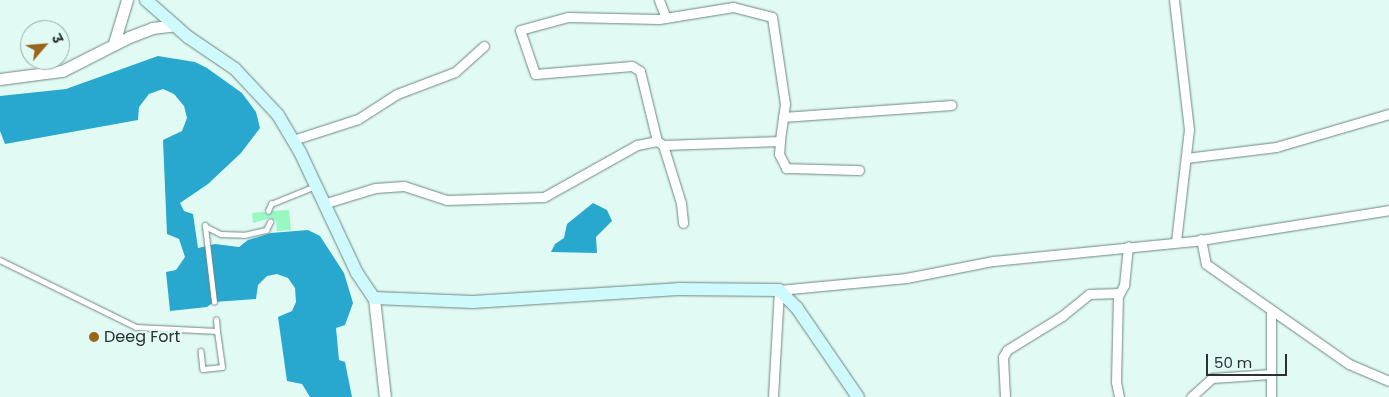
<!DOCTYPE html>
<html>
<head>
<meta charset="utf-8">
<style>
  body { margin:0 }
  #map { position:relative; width:1389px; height:397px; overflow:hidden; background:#e1faf4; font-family:Poppins,"Noto Sans Devanagari",sans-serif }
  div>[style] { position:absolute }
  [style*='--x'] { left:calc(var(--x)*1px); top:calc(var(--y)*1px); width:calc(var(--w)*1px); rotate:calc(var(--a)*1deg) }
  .water>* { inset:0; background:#28a8ce }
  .building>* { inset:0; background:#98f8c2 }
  .roads { filter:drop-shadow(0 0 1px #708681) drop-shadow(0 0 1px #708681) }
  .service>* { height:4.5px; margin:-2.25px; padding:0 2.25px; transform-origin:2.25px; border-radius:2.25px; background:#fff }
  .minor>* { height:9px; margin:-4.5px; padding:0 4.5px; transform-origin:4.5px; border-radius:4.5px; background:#fff }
  .tertiary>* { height:11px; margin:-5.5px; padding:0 5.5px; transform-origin:5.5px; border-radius:5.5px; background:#fff }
  .secondary>* { height:12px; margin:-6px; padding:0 6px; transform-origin:6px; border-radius:6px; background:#cefafd }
  .dots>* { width:14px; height:14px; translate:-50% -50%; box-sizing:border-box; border:2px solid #e1faf4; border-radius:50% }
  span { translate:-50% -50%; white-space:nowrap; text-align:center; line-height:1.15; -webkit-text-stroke:4px #e1faf4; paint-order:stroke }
  .poi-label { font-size:16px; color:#293230 }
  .left { translate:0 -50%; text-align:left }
  .north { position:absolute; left:20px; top:20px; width:50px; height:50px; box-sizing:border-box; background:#e1faf4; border:1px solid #97aaa6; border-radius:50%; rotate:63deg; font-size:14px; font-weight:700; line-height:20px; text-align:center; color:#293230 }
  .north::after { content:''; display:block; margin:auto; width:18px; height:22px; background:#986519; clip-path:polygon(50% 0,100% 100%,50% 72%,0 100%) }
  .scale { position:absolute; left:1206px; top:354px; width:81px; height:22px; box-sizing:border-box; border:2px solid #293230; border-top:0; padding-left:6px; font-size:15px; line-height:18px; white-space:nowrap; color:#293230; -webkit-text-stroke:4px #e1faf4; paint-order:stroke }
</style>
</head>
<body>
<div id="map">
  <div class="water">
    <i style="clip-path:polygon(158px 56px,195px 62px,207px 68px,242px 93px,256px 112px,260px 128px,241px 153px,208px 184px,180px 203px,184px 211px,193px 214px,198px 248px,215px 244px,239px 247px,248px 240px,271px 233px,308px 230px,320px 236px,344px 273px,353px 303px,345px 325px,336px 328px,339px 360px,345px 362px,352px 397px,310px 397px,302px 384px,287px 381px,278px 317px,292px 311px,296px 302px,295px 288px,288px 278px,277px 274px,267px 276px,258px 285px,256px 299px,214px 302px,207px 307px,170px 311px,166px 272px,176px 270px,185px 257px,179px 239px,167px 234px,163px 140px,182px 131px,187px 118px,184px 106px,174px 94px,163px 89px,149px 94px,139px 107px,138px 120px,5px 144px,0 131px,0 96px,66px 89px)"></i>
    <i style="clip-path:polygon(593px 203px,607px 210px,612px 221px,596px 237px,597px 253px,551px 252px,555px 244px,564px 238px,567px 224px)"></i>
  </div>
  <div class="building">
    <i style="clip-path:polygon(289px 210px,291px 230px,277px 231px,276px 221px,270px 218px,253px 223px,252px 213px,264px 212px,268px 215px,272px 211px)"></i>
  </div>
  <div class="roads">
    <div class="service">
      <i style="--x:268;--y:211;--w:8;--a:-67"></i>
      <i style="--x:271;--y:204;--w:45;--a:-22"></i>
      <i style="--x:0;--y:260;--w:152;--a:26.2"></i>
      <i style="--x:136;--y:327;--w:81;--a:2.8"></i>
      <i style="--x:217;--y:331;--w:11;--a:-95"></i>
      <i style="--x:214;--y:302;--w:77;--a:-96.8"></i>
      <i style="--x:205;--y:226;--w:18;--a:27"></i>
      <i style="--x:221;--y:234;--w:23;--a:2"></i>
      <i style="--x:244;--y:235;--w:23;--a:-13"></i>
      <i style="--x:266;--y:230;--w:9;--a:-63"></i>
      <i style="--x:201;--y:351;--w:18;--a:84"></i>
      <i style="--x:203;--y:369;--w:19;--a:-6"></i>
      <i style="--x:222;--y:367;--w:36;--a:-98"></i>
    </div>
    <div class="minor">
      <i style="--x:659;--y:0;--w:19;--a:69"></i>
      <i style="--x:1174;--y:0;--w:130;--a:83.4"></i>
      <i style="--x:1189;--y:129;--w:114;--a:96.6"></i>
      <i style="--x:783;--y:117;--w:169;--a:-4.1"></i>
      <i style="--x:293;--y:140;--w:68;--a:-17.9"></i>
      <i style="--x:358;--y:119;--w:46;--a:-32.7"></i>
      <i style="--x:397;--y:94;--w:62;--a:-20.8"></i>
      <i style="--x:455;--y:72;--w:39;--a:-42"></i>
      <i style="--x:780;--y:141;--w:117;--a:178"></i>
      <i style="--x:663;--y:145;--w:7;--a:-146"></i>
      <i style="--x:657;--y:141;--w:72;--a:-103.7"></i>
      <i style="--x:640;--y:71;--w:9;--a:-148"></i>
      <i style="--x:632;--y:66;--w:97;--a:175.3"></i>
      <i style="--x:535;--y:74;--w:46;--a:-108.8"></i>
      <i style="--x:520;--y:30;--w:50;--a:-15.2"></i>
      <i style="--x:568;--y:17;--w:91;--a:1.3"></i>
      <i style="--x:659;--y:19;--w:75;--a:-9.2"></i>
      <i style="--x:733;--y:7;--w:40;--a:14.4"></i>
      <i style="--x:772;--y:17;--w:88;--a:81.5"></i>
      <i style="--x:785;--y:104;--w:37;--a:98"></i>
      <i style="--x:780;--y:141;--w:13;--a:94"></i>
      <i style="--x:779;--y:154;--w:16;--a:63"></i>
      <i style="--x:786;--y:168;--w:73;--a:1.6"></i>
      <i style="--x:663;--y:145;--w:61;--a:72.8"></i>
      <i style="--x:681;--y:203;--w:20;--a:84"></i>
      <i style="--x:1186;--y:158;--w:91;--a:-7"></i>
      <i style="--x:1276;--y:147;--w:118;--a:-16.3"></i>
      <i style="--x:323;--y:204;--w:54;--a:-17.1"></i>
      <i style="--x:375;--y:188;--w:29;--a:-4"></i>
      <i style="--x:404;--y:186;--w:45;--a:18"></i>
      <i style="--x:447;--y:200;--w:97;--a:-1.8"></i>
      <i style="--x:544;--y:197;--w:107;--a:-29.2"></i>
      <i style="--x:637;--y:145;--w:20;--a:-11"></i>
      <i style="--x:1201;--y:239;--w:25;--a:79"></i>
      <i style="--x:1206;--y:264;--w:174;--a:35"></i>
      <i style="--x:1349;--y:364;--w:43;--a:23"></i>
      <i style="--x:1271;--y:310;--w:87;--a:90"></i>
      <i style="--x:773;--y:397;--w:107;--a:-86.8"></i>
      <i style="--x:779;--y:290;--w:128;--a:-5.4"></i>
      <i style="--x:906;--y:278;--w:89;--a:-11.1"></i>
      <i style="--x:993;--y:261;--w:202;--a:-5.7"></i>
      <i style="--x:1194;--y:241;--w:197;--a:-9"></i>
      <i style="--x:1005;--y:397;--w:40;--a:-92.9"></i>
      <i style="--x:1003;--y:357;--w:8;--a:-60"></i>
      <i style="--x:1007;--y:350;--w:65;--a:-31.7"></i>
      <i style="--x:1062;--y:316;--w:35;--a:-39"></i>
      <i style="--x:1089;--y:294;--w:30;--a:-2"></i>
      <i style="--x:1119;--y:397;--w:15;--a:-101"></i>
      <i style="--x:1116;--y:382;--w:86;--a:-88.7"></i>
      <i style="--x:1118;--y:296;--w:13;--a:-61"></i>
      <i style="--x:1124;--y:285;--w:39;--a:-84"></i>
      <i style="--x:1191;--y:397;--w:28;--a:-42"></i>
      <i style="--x:1212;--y:378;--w:59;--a:-3.9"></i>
    </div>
    <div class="tertiary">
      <i style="--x:114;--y:43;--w:45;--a:-73.2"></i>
      <i style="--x:0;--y:79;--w:63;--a:-7.4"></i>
      <i style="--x:62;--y:71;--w:75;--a:-26.9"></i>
      <i style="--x:129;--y:37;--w:25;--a:-21"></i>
      <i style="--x:152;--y:28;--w:23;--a:-7"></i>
      <i style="--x:374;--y:298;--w:100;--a:83.7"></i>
    </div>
    <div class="secondary">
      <i style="--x:146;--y:0;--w:56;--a:41.4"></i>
      <i style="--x:188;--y:37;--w:57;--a:34.2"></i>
      <i style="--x:235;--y:69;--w:63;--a:46.9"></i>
      <i style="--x:278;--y:115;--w:43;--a:59.3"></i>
      <i style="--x:300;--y:152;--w:134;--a:64.8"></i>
      <i style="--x:357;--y:273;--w:30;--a:56"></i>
      <i style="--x:374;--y:298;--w:99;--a:2.3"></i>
      <i style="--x:473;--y:302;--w:205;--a:-3.6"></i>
      <i style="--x:678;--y:289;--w:101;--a:0.6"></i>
      <i style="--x:779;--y:290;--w:25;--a:45"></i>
      <i style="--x:797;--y:308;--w:108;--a:55.6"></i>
    </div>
  </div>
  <div class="dots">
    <i style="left:94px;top:337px;background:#986519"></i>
  </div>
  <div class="poi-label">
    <span class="left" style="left:104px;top:337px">Deeg Fort</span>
  </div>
  <div class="north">उ</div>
  <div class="scale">50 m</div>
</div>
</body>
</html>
